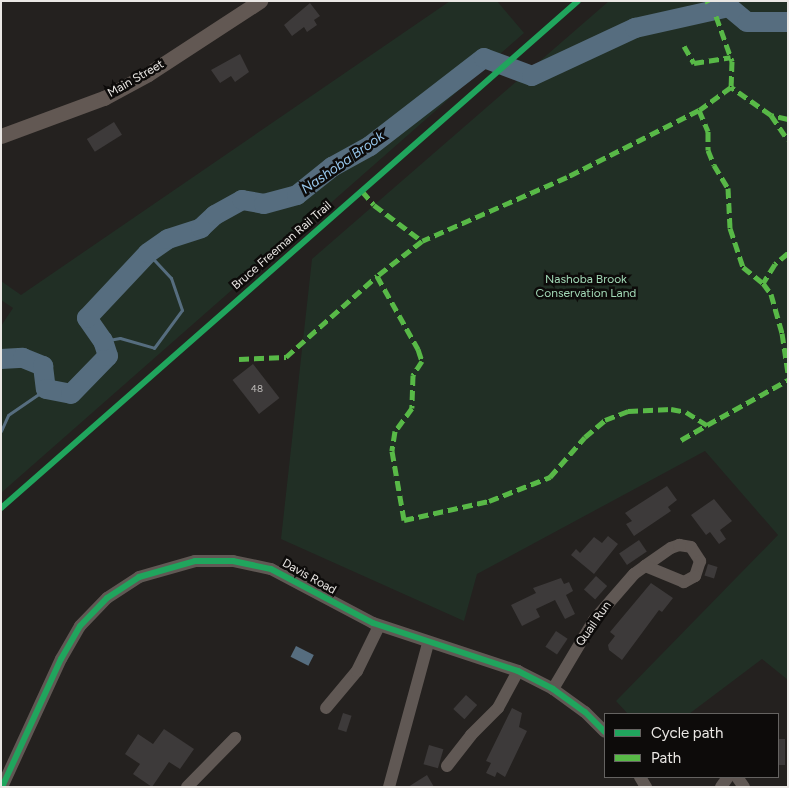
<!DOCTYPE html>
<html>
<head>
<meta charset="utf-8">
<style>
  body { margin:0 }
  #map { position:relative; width:789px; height:788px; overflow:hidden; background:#24211f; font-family:Figtree,sans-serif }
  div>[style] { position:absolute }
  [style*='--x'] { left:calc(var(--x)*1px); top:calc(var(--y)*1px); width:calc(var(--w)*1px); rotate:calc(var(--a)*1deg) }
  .green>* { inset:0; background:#212f25 }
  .water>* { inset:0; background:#566d7f; transform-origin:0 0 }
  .stream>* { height:3px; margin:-1.5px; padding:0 1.5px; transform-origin:1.5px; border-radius:1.5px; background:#566d7f }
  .river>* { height:20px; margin:-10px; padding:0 10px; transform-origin:10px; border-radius:10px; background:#566d7f }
  .building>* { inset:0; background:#3d3a3a; transform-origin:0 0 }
  .minor>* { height:12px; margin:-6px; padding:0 6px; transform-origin:6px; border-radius:6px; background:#605854 }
  .major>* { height:15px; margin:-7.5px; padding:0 7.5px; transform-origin:7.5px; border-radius:7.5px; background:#625853 }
  .quiet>* { height:5px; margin-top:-2.5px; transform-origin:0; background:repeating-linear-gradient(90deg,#58b947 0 10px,transparent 0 15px) }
  .cycleway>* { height:6px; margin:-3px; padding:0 3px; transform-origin:3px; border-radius:3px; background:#20a55d }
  span { translate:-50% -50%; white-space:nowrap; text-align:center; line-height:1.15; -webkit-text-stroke:5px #0d0b0a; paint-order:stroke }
  .number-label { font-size:10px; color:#bfbcba }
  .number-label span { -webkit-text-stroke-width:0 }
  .street-label { font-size:12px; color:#eae7e4 }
  .park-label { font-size:12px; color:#a3d9b7 }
  .water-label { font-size:14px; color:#97c7ed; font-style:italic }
  .frame { position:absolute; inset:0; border:2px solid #eae7e4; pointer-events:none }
  .legend { position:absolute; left:604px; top:713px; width:175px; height:65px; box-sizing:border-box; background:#0d0b0a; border:1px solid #656361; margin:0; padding:6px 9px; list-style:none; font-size:15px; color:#eae7e4 }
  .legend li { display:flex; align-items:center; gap:10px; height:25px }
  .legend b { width:25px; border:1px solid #656361 }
</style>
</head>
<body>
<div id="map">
  <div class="green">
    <i style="clip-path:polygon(450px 1px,497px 1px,524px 33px,1px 493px,1px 326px,13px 308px,1px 300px,1px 281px,21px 295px)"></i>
    <i style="clip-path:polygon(609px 1px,788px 1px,788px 680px,762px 659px,689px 714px,628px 714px,616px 701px,778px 535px,705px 451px,477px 574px,464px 621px,281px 539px,312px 259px)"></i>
  </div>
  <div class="water">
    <i style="left:296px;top:646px;width:20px;height:12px;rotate:27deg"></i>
  </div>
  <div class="stream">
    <i style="--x:103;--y:341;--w:17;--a:-10"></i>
    <i style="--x:120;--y:338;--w:35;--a:16"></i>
    <i style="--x:154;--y:348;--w:47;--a:-53.6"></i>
    <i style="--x:182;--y:310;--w:34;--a:-109"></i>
    <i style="--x:171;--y:278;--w:34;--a:-133"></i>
    <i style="--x:1;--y:431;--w:17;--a:-66"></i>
    <i style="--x:8;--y:415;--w:46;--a:-34.4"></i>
  </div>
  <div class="river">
    <i style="--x:1;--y:359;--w:22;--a:-3"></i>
    <i style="--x:23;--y:358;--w:22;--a:22"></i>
    <i style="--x:43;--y:366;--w:23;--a:83"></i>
    <i style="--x:46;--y:389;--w:25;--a:11"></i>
    <i style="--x:71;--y:394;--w:53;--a:-45.8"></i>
    <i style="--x:108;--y:356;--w:16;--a:-108"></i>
    <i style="--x:103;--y:341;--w:28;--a:-125"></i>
    <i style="--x:87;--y:318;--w:89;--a:-46.8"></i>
    <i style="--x:148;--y:253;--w:24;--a:-35"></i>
    <i style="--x:168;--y:239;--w:35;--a:-18"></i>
    <i style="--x:201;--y:228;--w:19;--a:-43"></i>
    <i style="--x:215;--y:215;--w:31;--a:-29"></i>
    <i style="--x:242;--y:200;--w:22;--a:10"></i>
    <i style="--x:264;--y:204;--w:34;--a:-15"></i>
    <i style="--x:297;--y:195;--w:45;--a:-38.7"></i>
    <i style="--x:332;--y:167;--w:43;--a:-28.9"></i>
    <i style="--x:370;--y:146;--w:144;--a:-37.7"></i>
    <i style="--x:484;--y:58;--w:51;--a:20.6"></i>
    <i style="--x:532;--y:76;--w:114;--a:-25"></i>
    <i style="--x:635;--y:28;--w:96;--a:-12.6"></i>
    <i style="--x:729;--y:7;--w:23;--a:40"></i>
    <i style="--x:747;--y:22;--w:41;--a:0"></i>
  </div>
  <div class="building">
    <i style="clip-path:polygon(310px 3px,320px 16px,314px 20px,317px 25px,307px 32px,304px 27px,292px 36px,284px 25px)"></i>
    <i style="clip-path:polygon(240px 54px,249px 72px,235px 82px,231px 76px,220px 83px,211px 70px)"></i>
    <i style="left:114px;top:122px;width:15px;height:32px;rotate:58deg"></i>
    <i style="left:253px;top:364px;width:43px;height:26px;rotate:52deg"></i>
    <i style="clip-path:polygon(667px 486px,677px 500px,668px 507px,671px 511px,634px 536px,626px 524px,632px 521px,625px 513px)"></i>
    <i style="clip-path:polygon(714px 499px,732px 521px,720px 530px,726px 539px,719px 544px,710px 532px,706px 535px,691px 515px)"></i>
    <i style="clip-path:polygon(608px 536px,618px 544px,594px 574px,571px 555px,576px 549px,580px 553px,594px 537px,602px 543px)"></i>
    <i style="left:639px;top:540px;width:14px;height:24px;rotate:56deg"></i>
    <i style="left:708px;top:564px;width:10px;height:12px;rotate:17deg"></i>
    <i style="left:596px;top:576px;width:15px;height:18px;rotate:42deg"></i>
    <i style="clip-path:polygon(561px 578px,564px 584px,569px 582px,573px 591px,566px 595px,575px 614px,565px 619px,555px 600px,536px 609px,540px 617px,522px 626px,511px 605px,536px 593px,533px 588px)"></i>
    <i style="clip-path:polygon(651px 583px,673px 598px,662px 612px,659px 610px,622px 660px,609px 650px,608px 645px,615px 636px,610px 632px)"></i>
    <i style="left:556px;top:631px;width:14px;height:19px;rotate:34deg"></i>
    <i style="left:466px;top:695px;width:15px;height:19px;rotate:42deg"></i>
    <i style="clip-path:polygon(512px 708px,522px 713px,519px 727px,527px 731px,505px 777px,497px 772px,495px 777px,486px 773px,491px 763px,486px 761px)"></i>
    <i style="left:343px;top:713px;width:9px;height:17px;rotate:18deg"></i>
    <i style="clip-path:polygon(164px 729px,194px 749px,180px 769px,169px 762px,152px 787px,133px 774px,140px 764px,125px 754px,138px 734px,153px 744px)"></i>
    <i style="left:778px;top:739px;width:7px;height:26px"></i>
    <i style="left:429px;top:745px;width:15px;height:20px;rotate:16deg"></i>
    <i style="clip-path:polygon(427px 775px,434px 787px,408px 787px)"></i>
  </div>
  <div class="minor">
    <i style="--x:553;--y:689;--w:80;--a:-59.3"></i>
    <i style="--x:594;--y:620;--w:61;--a:-49"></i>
    <i style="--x:634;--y:574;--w:14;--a:-36"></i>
    <i style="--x:645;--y:566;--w:32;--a:-35"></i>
    <i style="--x:671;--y:548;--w:9;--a:-21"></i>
    <i style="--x:679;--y:545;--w:12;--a:9"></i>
    <i style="--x:691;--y:547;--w:17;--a:57"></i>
    <i style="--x:700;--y:561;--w:16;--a:108"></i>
    <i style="--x:695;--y:576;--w:13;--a:151"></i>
    <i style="--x:684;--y:582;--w:42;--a:-157.7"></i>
    <i style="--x:326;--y:708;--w:48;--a:-50"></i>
    <i style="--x:357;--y:671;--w:50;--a:-63.9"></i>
    <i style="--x:447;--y:766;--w:39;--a:-52"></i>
    <i style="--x:471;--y:735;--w:38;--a:-45"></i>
    <i style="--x:498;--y:708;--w:42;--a:-61.6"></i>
    <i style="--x:640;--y:777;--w:12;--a:59"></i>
    <i style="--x:737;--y:777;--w:12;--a:55"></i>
    <i style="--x:2;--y:787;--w:141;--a:-65.3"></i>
    <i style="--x:61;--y:659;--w:38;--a:-60"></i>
    <i style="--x:80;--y:626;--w:39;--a:-46"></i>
    <i style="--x:107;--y:598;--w:38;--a:-33"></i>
    <i style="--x:139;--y:577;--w:58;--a:-15.9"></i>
    <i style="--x:195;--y:561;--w:38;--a:0"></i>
    <i style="--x:233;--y:561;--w:39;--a:12"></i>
    <i style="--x:271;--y:569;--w:115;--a:27.9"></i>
    <i style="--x:373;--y:623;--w:153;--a:18.3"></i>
    <i style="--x:518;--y:671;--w:39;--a:27"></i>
    <i style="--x:553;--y:689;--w:39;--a:36"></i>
    <i style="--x:585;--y:712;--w:28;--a:45"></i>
    <i style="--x:187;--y:787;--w:69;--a:-45.6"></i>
    <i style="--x:389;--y:787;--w:149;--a:-74.8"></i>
    <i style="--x:721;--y:787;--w:12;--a:-55"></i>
  </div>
  <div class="major">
    <i style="--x:1;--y:136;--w:110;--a:-20.3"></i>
    <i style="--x:104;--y:98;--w:50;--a:-28.6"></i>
    <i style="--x:148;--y:74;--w:134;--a:-33.1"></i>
  </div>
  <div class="quiet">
    <i style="--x:707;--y:1;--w:2;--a:63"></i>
    <i style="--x:716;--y:16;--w:48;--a:70.4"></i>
    <i style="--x:732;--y:61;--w:26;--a:92"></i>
    <i style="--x:684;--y:46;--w:20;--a:60"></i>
    <i style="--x:694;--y:63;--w:37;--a:-9"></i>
    <i style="--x:699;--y:110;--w:23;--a:67"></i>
    <i style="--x:708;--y:131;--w:19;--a:90"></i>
    <i style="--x:708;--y:150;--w:16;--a:68"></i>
    <i style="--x:714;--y:165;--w:27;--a:59"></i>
    <i style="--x:728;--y:188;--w:40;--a:87.1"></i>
    <i style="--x:730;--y:228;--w:41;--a:71.6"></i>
    <i style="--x:743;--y:267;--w:26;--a:39"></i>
    <i style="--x:771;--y:115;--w:30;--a:56"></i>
    <i style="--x:788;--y:119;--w:17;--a:-167"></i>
    <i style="--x:771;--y:115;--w:49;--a:-145"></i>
    <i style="--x:731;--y:87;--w:39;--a:144"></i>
    <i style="--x:699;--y:110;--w:148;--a:153.1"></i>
    <i style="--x:567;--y:177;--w:158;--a:156.2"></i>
    <i style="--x:422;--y:241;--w:57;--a:142.1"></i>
    <i style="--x:377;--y:276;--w:84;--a:60.7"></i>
    <i style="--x:418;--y:349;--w:13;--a:72"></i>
    <i style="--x:422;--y:361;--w:17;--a:123"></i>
    <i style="--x:413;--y:375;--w:33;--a:92"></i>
    <i style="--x:412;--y:408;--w:29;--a:126"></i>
    <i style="--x:395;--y:431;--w:20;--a:99"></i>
    <i style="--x:392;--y:451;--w:70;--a:80.1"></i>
    <i style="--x:404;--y:520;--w:87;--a:-12.6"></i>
    <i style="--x:489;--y:501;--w:66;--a:-21.5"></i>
    <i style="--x:550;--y:477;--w:53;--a:-48.8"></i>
    <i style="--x:585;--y:437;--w:26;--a:-40"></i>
    <i style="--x:605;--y:420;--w:25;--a:-21"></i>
    <i style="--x:628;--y:411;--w:43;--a:-2.7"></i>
    <i style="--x:671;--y:409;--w:15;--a:11"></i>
    <i style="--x:686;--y:412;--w:25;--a:32"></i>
    <i style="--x:707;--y:425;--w:93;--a:-29.1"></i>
    <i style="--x:362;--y:191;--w:18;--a:49"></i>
    <i style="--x:374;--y:205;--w:60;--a:36.9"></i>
    <i style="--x:788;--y:253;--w:17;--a:140"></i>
    <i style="--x:775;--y:264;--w:22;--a:122"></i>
    <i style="--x:763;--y:283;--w:14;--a:54"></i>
    <i style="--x:771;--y:294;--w:41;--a:74.2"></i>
    <i style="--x:782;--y:333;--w:40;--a:81.5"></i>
    <i style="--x:239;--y:359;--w:47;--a:-2.4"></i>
    <i style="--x:286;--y:357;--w:122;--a:-41.7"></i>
    <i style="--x:681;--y:440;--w:30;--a:-30"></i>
  </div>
  <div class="cycleway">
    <i style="--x:1;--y:508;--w:768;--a:-41.31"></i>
    <i style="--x:2;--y:787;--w:141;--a:-65.3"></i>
    <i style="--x:61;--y:659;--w:38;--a:-60"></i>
    <i style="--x:80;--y:626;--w:39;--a:-46"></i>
    <i style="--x:107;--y:598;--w:38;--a:-33"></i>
    <i style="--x:139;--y:577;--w:58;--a:-15.9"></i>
    <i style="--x:195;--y:561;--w:38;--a:0"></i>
    <i style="--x:233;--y:561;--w:39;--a:12"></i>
    <i style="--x:271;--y:569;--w:115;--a:27.9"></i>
    <i style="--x:373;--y:623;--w:153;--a:18.3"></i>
    <i style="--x:518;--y:671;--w:39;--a:27"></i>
    <i style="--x:553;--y:689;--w:39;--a:36"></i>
    <i style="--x:585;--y:712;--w:28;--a:45"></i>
  </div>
  <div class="number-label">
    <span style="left:257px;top:389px">48</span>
  </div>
  <div class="street-label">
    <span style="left:136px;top:79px;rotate:-30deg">Main Street</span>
    <span style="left:282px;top:246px;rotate:-41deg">Bruce Freeman Rail Trail</span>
    <span style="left:309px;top:577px;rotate:29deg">Davis Road</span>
    <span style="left:594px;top:624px;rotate:-55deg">Quail Run</span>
  </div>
  <div class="park-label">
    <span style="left:586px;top:287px">Nashoba Brook<br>Conservation Land</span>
  </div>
  <div class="water-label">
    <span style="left:343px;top:163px;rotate:-35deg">Nashoba Brook</span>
  </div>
  <div class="frame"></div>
  <ul class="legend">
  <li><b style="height:6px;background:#20a55d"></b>Cycle path</li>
  <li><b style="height:6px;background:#58b947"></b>Path</li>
  </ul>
</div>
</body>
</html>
